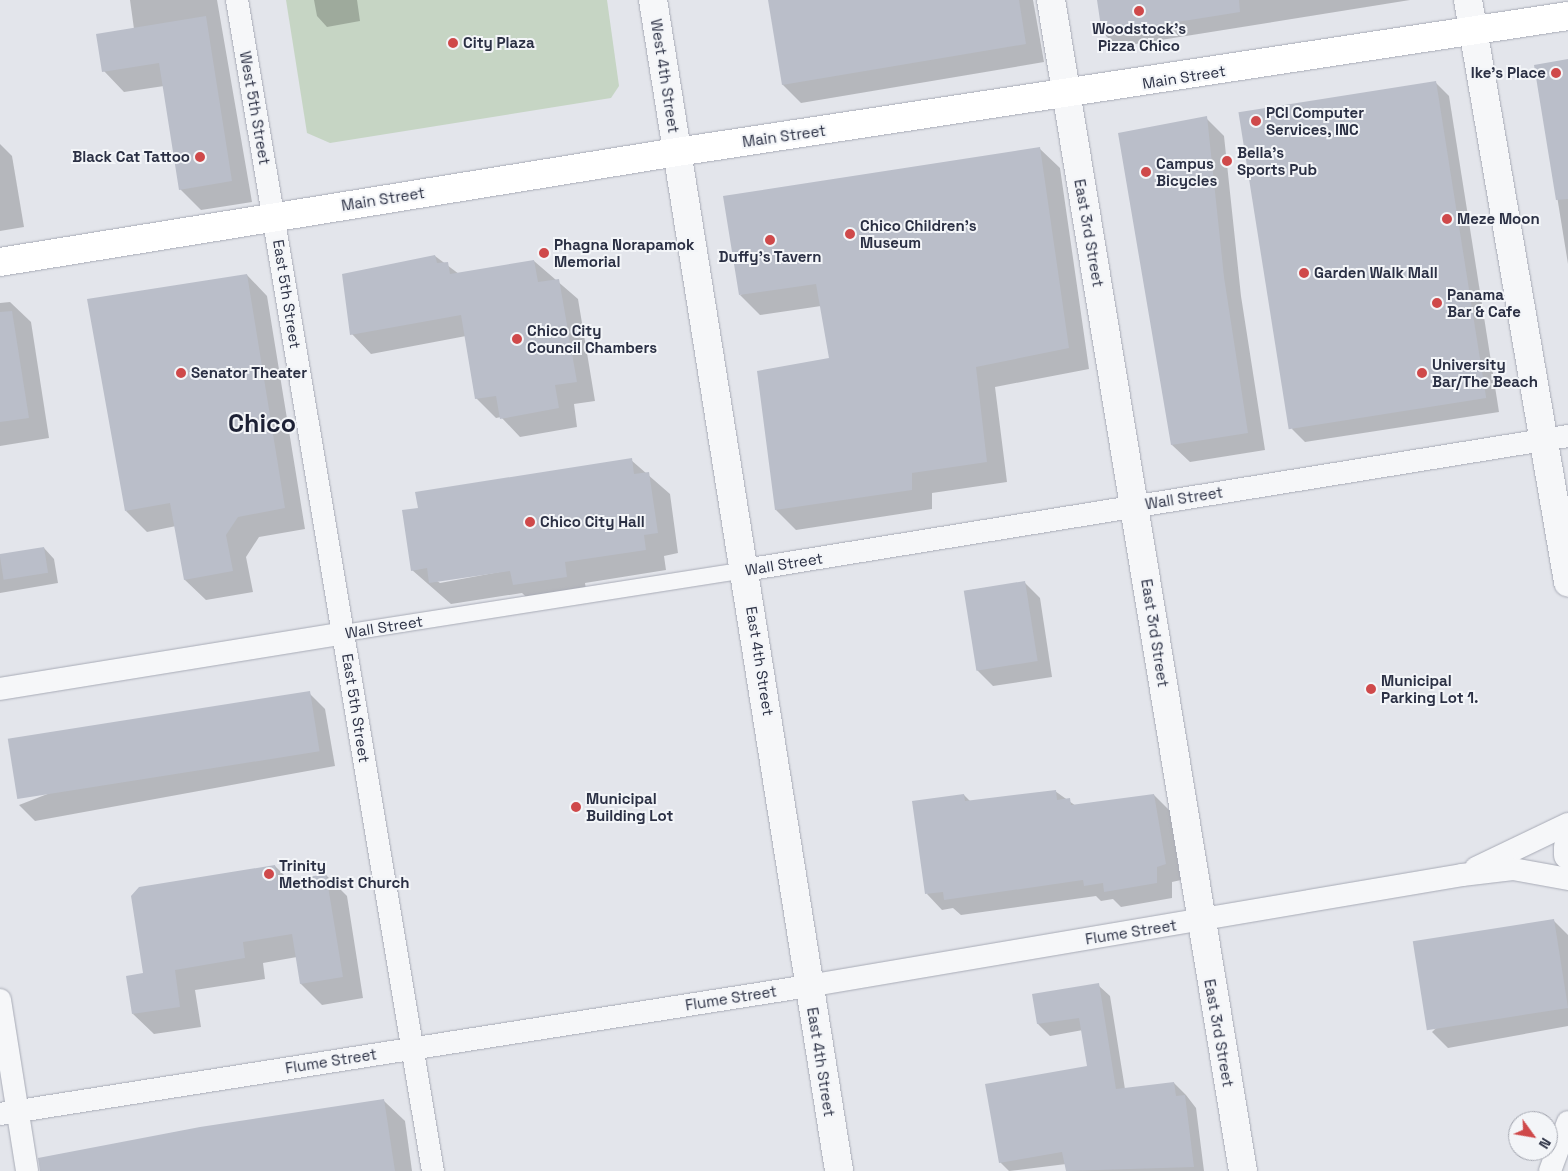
<!DOCTYPE html>
<html>
<head>
<meta charset="utf-8">
<style>
  body { margin:0 }
  #map { position:relative; width:1568px; height:1171px; overflow:hidden; background:#e3e5eb; font-family:"Space Grotesk",sans-serif }
  div>[style] { position:absolute }
  [style*='--x'] { left:calc(var(--x)*1px); top:calc(var(--y)*1px); width:calc(var(--w)*1px); rotate:calc(var(--a)*1deg) }
  .green>* { inset:0; background:#c6d5c4 }
  .shadow>* { inset:0; background:#0003 }
  .building>* { inset:0; background:#babec9; transform-origin:0 0 }
  .roads { filter:drop-shadow(0 0 1px #a8abb6) drop-shadow(0 0 1px #a8abb6) }
  .pedestrian>* { height:16px; margin:-8px; padding:0 8px; transform-origin:8px; border-radius:8px; background:#f6f7f9 }
  .minor>* { height:22px; margin:-11px; padding:0 11px; transform-origin:11px; border-radius:11px; background:#f6f7f9 }
  .tertiary>* { height:28px; margin:-14px; padding:0 14px; transform-origin:14px; border-radius:14px; background:#f6f7f9 }
  .secondary>* { height:28px; margin:-14px; padding:0 14px; transform-origin:14px; border-radius:14px; background:#fff }
  .dots>* { width:14px; height:14px; translate:-50% -50%; box-sizing:border-box; border:2px solid #f3f5f8; border-radius:50% }
  span { translate:-50% -50%; white-space:nowrap; text-align:center; line-height:1.15; -webkit-text-stroke:4px #f3f5f8; paint-order:stroke }
  .poi-label { font-size:15px; color:#2b3044; font-weight:700 }
  .left { translate:0 -50%; text-align:left }
  .right { translate:-100% -50%; text-align:right }
  .street-label { font-size:15px; color:#2b3044 }
  .town-label { font-size:25px; color:#1d2135; font-weight:700 }
  .north { position:absolute; left:1508px; top:1111px; width:50px; height:50px; box-sizing:border-box; background:#f3f5f8; border:1px solid #a3a6b0; border-radius:50%; rotate:122deg; font-size:14px; font-weight:700; line-height:20px; text-align:center; color:#2b3044 }
  .north::after { content:''; display:block; margin:auto; width:18px; height:22px; background:#cf494a; clip-path:polygon(50% 0,100% 100%,50% 72%,0 100%) }
</style>
</head>
<body>
<div id="map">
  <div class="green">
    <i style="clip-path:polygon(286px 0,607px 0,619px 86px,611px 98px,330px 143px,307px 133px)"></i>
  </div>
  <div class="shadow">
    <i style="clip-path:polygon(130px 0,217px 0,252px 202px,201px 210px,180px 189px,164px 86px,124px 92px,104px 71px,134px 29px)"></i>
    <i style="clip-path:polygon(314px 0,357px 0,360px 21px,327px 27px,317px 16px)"></i>
    <i style="clip-path:polygon(769px 0,1033px 0,1044px 62px,801px 103px,783px 85px)"></i>
    <i style="clip-path:polygon(1098px 0,1410px 0,1117px 47px,1104px 34px)"></i>
    <i style="clip-path:polygon(1568px 60px,1568px 264px,1536px 66px)"></i>
    <i style="clip-path:polygon(1435px 82px,1449px 96px,1499px 412px,1305px 442px,1292px 429px)"></i>
    <i style="clip-path:polygon(1206px 118px,1224px 136px,1241px 296px,1265px 450px,1190px 462px,1172px 445px)"></i>
    <i style="clip-path:polygon(0 144px,12px 156px,24px 227px,0 231px)"></i>
    <i style="clip-path:polygon(1039px 148px,1060px 168px,1089px 369px,995px 387px,1007px 482px,932px 493px,932px 509px,796px 530px,776px 510px,830px 360px,821px 306px,760px 315px,740px 295px)"></i>
    <i style="clip-path:polygon(435px 256px,459px 274px,534px 261px,578px 299px,595px 401px,574px 404px,577px 427px,520px 437px,501px 417px,496px 418px,476px 398px,466px 336px,371px 354px,352px 334px)"></i>
    <i style="clip-path:polygon(247px 275px,267px 296px,305px 529px,259px 537px,246px 557px,253px 592px,206px 600px,185px 580px,176px 526px,147px 532px,126px 511px)"></i>
    <i style="clip-path:polygon(10px 302px,31px 322px,49px 438px,0 446px,0 303px)"></i>
    <i style="clip-path:polygon(evenodd,631px 460px,670px 494px,678px 553px,664px 556px,666px 570px,585px 583px,587px 597px,535px 605px,522px 593px,451px 604px,412px 570px,631px 460px,516px 569px,440px 583px,437px 581px,516px 569px)"></i>
    <i style="clip-path:polygon(44px 548px,54px 559px,58px 583px,0 593px,0 556px)"></i>
    <i style="clip-path:polygon(1024px 582px,1040px 598px,1052px 677px,993px 686px,977px 670px,965px 591px)"></i>
    <i style="clip-path:polygon(309px 693px,325px 709px,335px 766px,35px 821px,19px 805px)"></i>
    <i style="clip-path:polygon(1055px 791px,1076px 806px,1154px 795px,1170px 811px,1181px 880px,1172px 882px,1172px 898px,1121px 907px,1113px 899px,1101px 901px,1096px 896px,961px 915px,953px 908px,942px 910px,927px 894px,964px 795px,971px 802px)"></i>
    <i style="clip-path:polygon(275px 866px,290px 881px,326px 875px,347px 896px,363px 998px,322px 1005px,301px 984px,297px 957px,263px 963px,265px 979px,195px 990px,201px 1027px,154px 1034px,133px 1014px,145px 974px)"></i>
    <i style="clip-path:polygon(1553px 920px,1568px 935px,1568px 1026px,1448px 1048px,1432px 1032px)"></i>
    <i style="clip-path:polygon(1098px 985px,1110px 996px,1125px 1089px,1174px 1083px,1186px 1095px,1196px 1108px,1204px 1171px,1067px 1171px,1066px 1164px,1009px 1171px,1000px 1162px,1089px 1067px,1083px 1030px,1050px 1036px,1038px 1024px,1034px 995px)"></i>
    <i style="clip-path:polygon(384px 1101px,405px 1121px,412px 1171px,66px 1171px)"></i>
  </div>
  <div class="building">
    <i style="clip-path:polygon(768px 0,1019px 0,1026px 44px,782px 85px)"></i>
    <i style="clip-path:polygon(1097px 0,1239px 0,1240px 12px,1102px 34px)"></i>
    <i style="clip-path:polygon(206px 16px,232px 181px,179px 190px,159px 63px,102px 72px,96px 34px)"></i>
    <i style="clip-path:polygon(1568px 59px,1568px 199px,1556px 200px,1534px 65px)"></i>
    <i style="left:1436px;top:81px;width:321px;height:200px;rotate:81deg"></i>
    <i style="clip-path:polygon(1207px 116px,1224px 277px,1248px 433px,1171px 445px,1118px 133px)"></i>
    <i style="clip-path:polygon(1040px 147px,1069px 348px,976px 367px,987px 462px,912px 473px,912px 490px,775px 510px,757px 371px,829px 358px,816px 284px,739px 295px,723px 196px)"></i>
    <i style="clip-path:polygon(435px 255px,437px 263px,448px 262px,450px 274px,534px 260px,538px 282px,559px 279px,577px 382px,555px 385px,559px 408px,500px 419px,496px 396px,475px 399px,461px 315px,350px 335px,342px 274px)"></i>
    <i style="clip-path:polygon(247px 274px,285px 508px,238px 517px,226px 535px,233px 571px,184px 580px,170px 503px,125px 511px,87px 299px)"></i>
    <i style="clip-path:polygon(12px 311px,29px 418px,0 422px,0 312px)"></i>
    <i style="clip-path:polygon(632px 458px,634px 474px,649px 472px,658px 533px,644px 535px,646px 550px,565px 562px,567px 577px,513px 585px,510px 571px,429px 583px,427px 568px,411px 571px,402px 510px,418px 508px,415px 492px)"></i>
    <i style="left:44px;top:547px;width:26px;height:45px;rotate:81deg"></i>
    <i style="left:1025px;top:581px;width:81px;height:62px;rotate:81deg"></i>
    <i style="left:310px;top:691px;width:61px;height:306px;rotate:81deg"></i>
    <i style="clip-path:polygon(1056px 790px,1057px 800px,1070px 798px,1071px 805px,1154px 794px,1166px 864px,1157px 867px,1157px 883px,1104px 892px,1103px 883px,1084px 886px,1083px 880px,944px 900px,943px 892px,925px 894px,912px 801px,964px 794px,965px 801px)"></i>
    <i style="clip-path:polygon(275px 865px,278px 882px,326px 874px,343px 977px,300px 984px,292px 934px,243px 942px,245px 958px,175px 970px,180px 1007px,132px 1014px,126px 976px,143px 973px,131px 896px,139px 887px)"></i>
    <i style="left:1554px;top:919px;width:90px;height:143px;rotate:81deg"></i>
    <i style="clip-path:polygon(1099px 983px,1116px 1089px,1174px 1082px,1176px 1096px,1185px 1095px,1194px 1167px,1066px 1171px,1062px 1152px,999px 1163px,985px 1084px,1087px 1066px,1079px 1018px,1037px 1024px,1032px 994px)"></i>
    <i style="clip-path:polygon(384px 1099px,395px 1171px,40px 1171px,38px 1158px,200px 1127px)"></i>
  </div>
  <div class="roads">
    <div class="pedestrian">
      <i style="--x:344;--y:633;--w:406;--a:-8.9"></i>
    </div>
    <div class="minor">
      <i style="--x:237;--y:0;--w:1187;--a:80.5"></i>
      <i style="--x:745;--y:570;--w:834;--a:-9.25"></i>
      <i style="--x:0;--y:689;--w:349;--a:-9.2"></i>
      <i style="--x:1476;--y:868;--w:102;--a:-25.6"></i>
      <i style="--x:0;--y:1000;--w:173;--a:81"></i>
      <i style="--x:0;--y:1114;--w:818;--a:-9"></i>
      <i style="--x:808;--y:986;--w:663;--a:-9.63"></i>
      <i style="--x:1462;--y:875;--w:51;--a:-6.7"></i>
      <i style="--x:1513;--y:869;--w:56;--a:10.3"></i>
      <i style="--x:1550;--y:1171;--w:52;--a:-69.8"></i>
    </div>
    <div class="tertiary">
      <i style="--x:653;--y:0;--w:1186;--a:80.97"></i>
      <i style="--x:1051;--y:0;--w:1187;--a:80.69"></i>
      <i style="--x:1468;--y:0;--w:591;--a:80.25"></i>
      <i style="--x:1568;--y:847;--w:8;--a:90"></i>
    </div>
    <div class="secondary">
      <i style="--x:0;--y:262;--w:686;--a:-9.23"></i>
      <i style="--x:677;--y:152;--w:901;--a:-8.68"></i>
    </div>
  </div>
  <div class="dots">
    <i style="left:1139px;top:11px;background:#cf494a"></i>
    <i style="left:453px;top:43px;background:#cf494a"></i>
    <i style="left:1556px;top:73px;background:#cf494a"></i>
    <i style="left:1256px;top:121px;background:#cf494a"></i>
    <i style="left:200px;top:157px;background:#cf494a"></i>
    <i style="left:1227px;top:161px;background:#cf494a"></i>
    <i style="left:1146px;top:172px;background:#cf494a"></i>
    <i style="left:1447px;top:219px;background:#cf494a"></i>
    <i style="left:850px;top:234px;background:#cf494a"></i>
    <i style="left:770px;top:240px;background:#cf494a"></i>
    <i style="left:544px;top:253px;background:#cf494a"></i>
    <i style="left:1304px;top:273px;background:#cf494a"></i>
    <i style="left:1437px;top:303px;background:#cf494a"></i>
    <i style="left:517px;top:339px;background:#cf494a"></i>
    <i style="left:181px;top:373px;background:#cf494a"></i>
    <i style="left:1422px;top:373px;background:#cf494a"></i>
    <i style="left:530px;top:522px;background:#cf494a"></i>
    <i style="left:1371px;top:689px;background:#cf494a"></i>
    <i style="left:576px;top:807px;background:#cf494a"></i>
    <i style="left:269px;top:874px;background:#cf494a"></i>
  </div>
  <div class="poi-label">
    <span style="left:1139px;top:37px">Woodstock's<br>Pizza Chico</span>
    <span class="left" style="left:463px;top:43px">City Plaza</span>
    <span class="right" style="left:1546px;top:73px">Ike's Place</span>
    <span class="left" style="left:1266px;top:121px">PCI Computer<br>Services, INC</span>
    <span class="left" style="left:1237px;top:161px">Bella's<br>Sports Pub</span>
    <span class="right" style="left:190px;top:157px">Black Cat Tattoo</span>
    <span class="left" style="left:1156px;top:172px">Campus<br>Bicycles</span>
    <span class="left" style="left:1457px;top:219px">Meze Moon</span>
    <span class="left" style="left:860px;top:234px">Chico Children's<br>Museum</span>
    <span class="left" style="left:554px;top:253px">Phagna Norapamok<br>Memorial</span>
    <span style="left:770px;top:257px">Duffy's Tavern</span>
    <span class="left" style="left:1314px;top:273px">Garden Walk Mall</span>
    <span class="left" style="left:1447px;top:303px">Panama<br>Bar &amp; Cafe</span>
    <span class="left" style="left:527px;top:339px">Chico City<br>Council Chambers</span>
    <span class="left" style="left:1432px;top:373px">University<br>Bar/The Beach</span>
    <span class="left" style="left:191px;top:373px">Senator Theater</span>
    <span class="left" style="left:540px;top:522px">Chico City Hall</span>
    <span class="left" style="left:1381px;top:689px">Municipal<br>Parking Lot 1.</span>
    <span class="left" style="left:586px;top:807px">Municipal<br>Building Lot</span>
    <span class="left" style="left:279px;top:874px">Trinity<br>Methodist Church</span>
  </div>
  <div class="street-label">
    <span style="left:665px;top:76px;rotate:81deg">West 4th Street</span>
    <span style="left:1184px;top:77px;rotate:-9deg">Main Street</span>
    <span style="left:255px;top:108px;rotate:80deg">West 5th Street</span>
    <span style="left:784px;top:136px;rotate:-8deg">Main Street</span>
    <span style="left:383px;top:199px;rotate:-9deg">Main Street</span>
    <span style="left:1089px;top:233px;rotate:80deg">East 3rd Street</span>
    <span style="left:287px;top:294px;rotate:81deg">East 5th Street</span>
    <span style="left:1184px;top:498px;rotate:-9deg">Wall Street</span>
    <span style="left:784px;top:564px;rotate:-9deg">Wall Street</span>
    <span style="left:384px;top:627px;rotate:-9deg">Wall Street</span>
    <span style="left:1155px;top:633px;rotate:81deg">East 3rd Street</span>
    <span style="left:760px;top:661px;rotate:81deg">East 4th Street</span>
    <span style="left:356px;top:708px;rotate:81deg">East 5th Street</span>
    <span style="left:1131px;top:932px;rotate:-9deg">Flume Street</span>
    <span style="left:731px;top:998px;rotate:-9deg">Flume Street</span>
    <span style="left:1219px;top:1033px;rotate:80deg">East 3rd Street</span>
    <span style="left:331px;top:1061px;rotate:-9deg">Flume Street</span>
    <span style="left:821px;top:1062px;rotate:81deg">East 4th Street</span>
  </div>
  <div class="town-label">
    <span style="left:262px;top:423px">Chico</span>
  </div>
  <div class="north">N</div>
</div>
</body>
</html>
